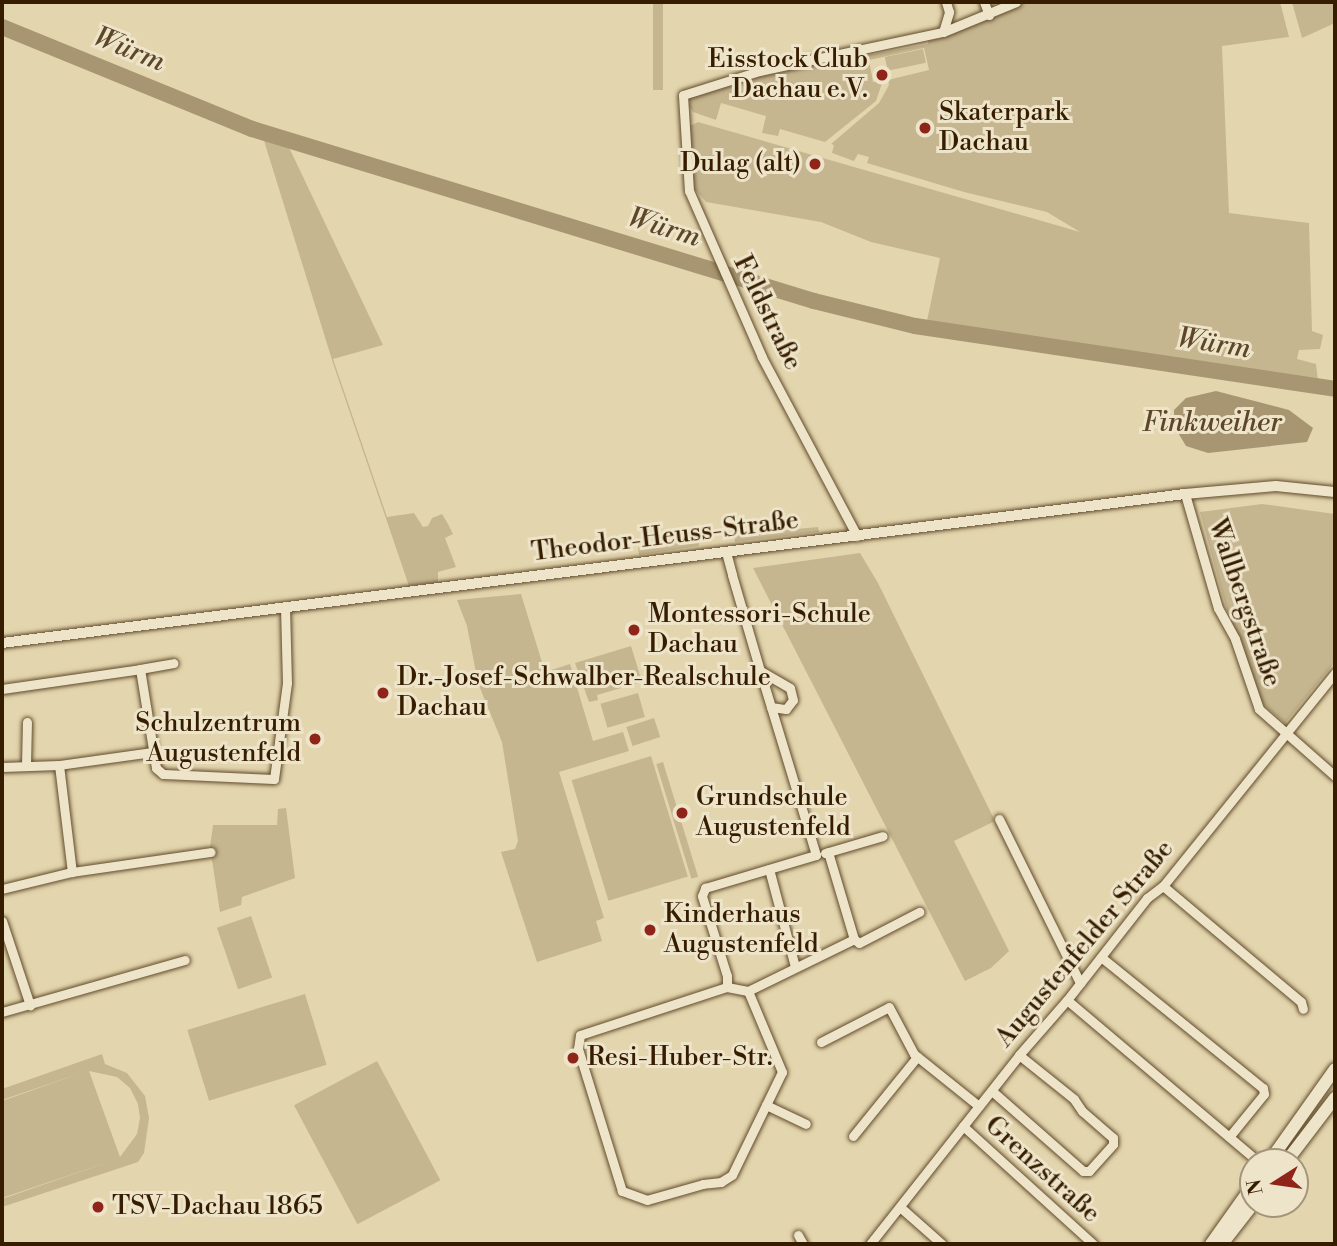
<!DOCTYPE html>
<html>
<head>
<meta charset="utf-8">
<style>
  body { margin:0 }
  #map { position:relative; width:1337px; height:1246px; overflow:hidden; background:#e3d5ad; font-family:"Libre Bodoni",serif }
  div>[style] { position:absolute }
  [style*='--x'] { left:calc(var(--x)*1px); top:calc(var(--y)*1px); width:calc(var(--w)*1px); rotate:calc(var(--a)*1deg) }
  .green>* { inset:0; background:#c6b690; transform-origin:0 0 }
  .water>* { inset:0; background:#a89672 }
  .river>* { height:16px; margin:-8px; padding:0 8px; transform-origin:8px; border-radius:8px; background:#a89672 }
  .roads { filter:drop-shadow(0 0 2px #614b2b) drop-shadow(0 0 2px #614b2b) }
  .minor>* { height:9px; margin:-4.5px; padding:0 4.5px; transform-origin:4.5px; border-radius:4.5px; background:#ede4ca }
  .tertiary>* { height:10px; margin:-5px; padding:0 5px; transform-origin:5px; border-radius:5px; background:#ede4ca }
  .secondary>* { height:12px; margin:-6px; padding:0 6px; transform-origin:6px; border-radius:6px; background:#ede4ca }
  .dots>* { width:19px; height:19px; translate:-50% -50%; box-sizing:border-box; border:4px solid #ede4ca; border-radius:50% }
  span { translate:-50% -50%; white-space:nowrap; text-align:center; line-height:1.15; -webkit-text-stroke:6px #ede4ca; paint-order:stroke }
  .poi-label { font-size:26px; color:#361d00 }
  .right { translate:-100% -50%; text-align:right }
  .left { translate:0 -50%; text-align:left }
  .street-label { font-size:26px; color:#361d00 }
  .water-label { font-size:28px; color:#5e4728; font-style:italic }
  .frame { position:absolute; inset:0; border:4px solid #361d00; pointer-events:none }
  .north { position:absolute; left:1239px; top:1148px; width:70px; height:70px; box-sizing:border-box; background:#ede4ca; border:2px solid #a49479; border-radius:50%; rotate:258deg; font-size:19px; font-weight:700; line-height:28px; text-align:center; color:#361d00 }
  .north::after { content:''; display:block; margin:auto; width:24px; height:32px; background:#8f2418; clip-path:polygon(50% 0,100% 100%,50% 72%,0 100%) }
</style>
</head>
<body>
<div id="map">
  <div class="green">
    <i style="left:653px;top:2px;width:10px;height:88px"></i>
    <i style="clip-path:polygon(1026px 2px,1280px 2px,1289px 37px,1222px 46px,1229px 213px,1309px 223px,1312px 331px,1323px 335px,1320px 349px,1299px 350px,1297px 359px,1316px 364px,1318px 381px,927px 321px,940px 258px,871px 242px,821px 222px,706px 202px,694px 188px,688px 127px,698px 122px,1080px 232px,1047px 212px,964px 192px,867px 163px,869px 157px,858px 154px,854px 161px,832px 153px,834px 145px,831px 144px,879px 103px,889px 85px,888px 80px,929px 70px,924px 48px,869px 60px,873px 82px,882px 80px,882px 83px,876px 101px,825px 142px,780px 129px,778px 136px,762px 133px,766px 116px,721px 103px,716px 120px,693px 112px,689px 106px,691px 96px,778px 72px,928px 44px,928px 39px,991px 19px)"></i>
    <i style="clip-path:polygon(1292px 2px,1335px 2px,1335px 23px,1302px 38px)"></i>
    <i style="left:923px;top:49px;width:14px;height:39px;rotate:78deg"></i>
    <i style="clip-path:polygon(261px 131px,285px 139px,383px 345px,333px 359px,387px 517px,414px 513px,423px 527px,428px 526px,432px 518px,442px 514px,448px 524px,453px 534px,445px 538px,456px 567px,438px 572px,438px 583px,409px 586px,333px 363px)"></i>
    <i style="clip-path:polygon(1262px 504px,1335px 514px,1335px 662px,1285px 723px,1261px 702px,1239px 637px,1228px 614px,1200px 512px)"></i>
    <i style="clip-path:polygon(818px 527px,819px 532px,735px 542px,734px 535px)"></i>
    <i style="clip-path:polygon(698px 540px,699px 546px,639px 555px,638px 547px)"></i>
    <i style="clip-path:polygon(860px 553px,878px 583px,995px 821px,954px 841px,1009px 951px,991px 968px,965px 981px,753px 568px)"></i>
    <i style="clip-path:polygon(521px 594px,545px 672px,570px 664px,593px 741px,623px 732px,629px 751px,559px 772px,604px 918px,596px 921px,602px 941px,537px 962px,501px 852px,515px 849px,518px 841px,502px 742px,478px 683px,467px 626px,457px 600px)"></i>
    <i style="clip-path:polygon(631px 646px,642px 682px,597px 695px,598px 700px,589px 702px,575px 663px)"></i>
    <i style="left:638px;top:693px;width:25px;height:39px;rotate:74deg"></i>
    <i style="left:654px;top:718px;width:20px;height:29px;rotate:72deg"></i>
    <i style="left:651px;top:756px;width:126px;height:83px;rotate:73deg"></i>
    <i style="left:663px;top:762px;width:120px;height:7px;rotate:73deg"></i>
    <i style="clip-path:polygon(286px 808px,295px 878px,242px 897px,241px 905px,220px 912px,210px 847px,213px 825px,277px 825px,278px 809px)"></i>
    <i style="left:251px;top:916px;width:65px;height:36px;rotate:71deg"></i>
    <i style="left:305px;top:994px;width:74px;height:123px;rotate:73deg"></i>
    <i style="clip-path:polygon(evenodd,102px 1054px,105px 1064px,127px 1073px,145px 1096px,149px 1118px,144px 1153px,138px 1162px,2px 1207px,2px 1199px,114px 1160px,2px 1198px,2px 1101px,84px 1072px,2px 1100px,2px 1089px,102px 1054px,89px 1071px,117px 1077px,130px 1088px,138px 1104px,140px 1118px,137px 1134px,120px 1157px,89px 1071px)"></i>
    <i style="left:377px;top:1061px;width:135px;height:94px;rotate:62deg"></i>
  </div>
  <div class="water">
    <i style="clip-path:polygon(1216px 391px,1289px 410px,1313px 428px,1307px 442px,1208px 453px,1186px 446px,1174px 426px,1174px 410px,1186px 398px)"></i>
  </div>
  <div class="river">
    <i style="--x:2;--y:27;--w:270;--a:22.2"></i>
    <i style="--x:252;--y:129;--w:588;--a:17.02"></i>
    <i style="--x:814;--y:301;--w:104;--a:13.9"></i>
    <i style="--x:915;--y:326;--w:425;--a:8.5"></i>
  </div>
  <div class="roads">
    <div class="minor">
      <i style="--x:984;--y:2;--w:14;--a:69"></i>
      <i style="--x:943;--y:32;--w:21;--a:-73"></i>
      <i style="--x:949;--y:12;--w:10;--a:-107"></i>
      <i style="--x:1185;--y:494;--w:119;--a:73.9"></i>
      <i style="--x:1218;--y:608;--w:35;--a:61"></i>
      <i style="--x:1235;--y:639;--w:74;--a:71.1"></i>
      <i style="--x:1259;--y:709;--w:101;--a:41.4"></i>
      <i style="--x:857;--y:536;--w:203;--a:-118"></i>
      <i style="--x:762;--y:357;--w:181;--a:-113.7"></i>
      <i style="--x:689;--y:191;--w:96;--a:-93.6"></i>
      <i style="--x:683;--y:95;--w:80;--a:-17.5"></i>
      <i style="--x:759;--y:71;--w:188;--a:-12"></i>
      <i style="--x:943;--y:32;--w:79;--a:-22.3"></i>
      <i style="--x:726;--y:552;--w:24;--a:75"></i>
      <i style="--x:732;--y:575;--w:100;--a:73.7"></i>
      <i style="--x:760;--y:671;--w:38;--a:73"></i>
      <i style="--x:771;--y:707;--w:15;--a:8"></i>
      <i style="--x:786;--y:709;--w:11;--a:-52"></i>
      <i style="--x:793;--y:700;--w:12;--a:-104"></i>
      <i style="--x:790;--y:688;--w:34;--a:-150"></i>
      <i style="--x:140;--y:669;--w:34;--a:-10"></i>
      <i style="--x:2;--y:689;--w:139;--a:-8.2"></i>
      <i style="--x:140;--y:669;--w:100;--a:80.8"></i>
      <i style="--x:156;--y:768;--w:9;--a:41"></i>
      <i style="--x:163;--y:774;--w:111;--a:2.6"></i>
      <i style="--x:274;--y:779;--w:97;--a:-82.3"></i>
      <i style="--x:287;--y:683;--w:75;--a:-91.5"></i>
      <i style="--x:26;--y:765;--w:43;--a:-88.7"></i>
      <i style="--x:59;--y:765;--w:108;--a:83.1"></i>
      <i style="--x:2;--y:767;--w:57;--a:-2"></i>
      <i style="--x:59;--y:765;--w:95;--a:-7.9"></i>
      <i style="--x:999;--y:819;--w:183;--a:63.7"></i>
      <i style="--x:828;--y:852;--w:91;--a:73.4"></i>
      <i style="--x:825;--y:853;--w:60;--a:-16.3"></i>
      <i style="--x:769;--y:869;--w:101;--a:75.1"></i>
      <i style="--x:1163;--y:886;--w:180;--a:40"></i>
      <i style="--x:1301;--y:1002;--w:7;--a:74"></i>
      <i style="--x:2;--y:889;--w:72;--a:-13.7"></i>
      <i style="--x:72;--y:872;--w:140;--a:-8.2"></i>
      <i style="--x:2;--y:921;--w:89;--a:71.6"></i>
      <i style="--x:1101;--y:957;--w:208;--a:39"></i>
      <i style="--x:1263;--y:1088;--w:6;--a:81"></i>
      <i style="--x:1264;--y:1094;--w:55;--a:129.1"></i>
      <i style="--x:727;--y:987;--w:21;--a:11"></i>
      <i style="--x:748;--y:991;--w:88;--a:67.2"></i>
      <i style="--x:782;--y:1072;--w:114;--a:115.9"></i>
      <i style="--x:732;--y:1175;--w:13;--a:148"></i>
      <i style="--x:721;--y:1182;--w:18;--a:174"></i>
      <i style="--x:703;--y:1184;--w:58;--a:164.1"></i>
      <i style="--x:647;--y:1200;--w:27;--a:-160"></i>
      <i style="--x:622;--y:1191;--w:149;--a:-107.2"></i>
      <i style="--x:578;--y:1049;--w:14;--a:-82"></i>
      <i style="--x:580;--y:1035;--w:155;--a:-18.1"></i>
      <i style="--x:727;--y:987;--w:11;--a:-90"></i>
      <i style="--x:727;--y:976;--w:84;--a:-107.4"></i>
      <i style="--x:702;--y:896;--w:9;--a:-69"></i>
      <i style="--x:705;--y:888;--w:116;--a:-16.6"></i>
      <i style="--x:816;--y:855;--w:155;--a:-106.9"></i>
      <i style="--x:748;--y:991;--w:118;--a:-26.1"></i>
      <i style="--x:854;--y:939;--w:6;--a:39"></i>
      <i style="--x:859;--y:943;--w:68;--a:-27.3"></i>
      <i style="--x:1067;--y:1000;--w:251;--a:40.2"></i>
      <i style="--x:2;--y:1012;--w:190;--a:-15.9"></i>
      <i style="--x:821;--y:1042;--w:76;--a:-27.2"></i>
      <i style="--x:889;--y:1007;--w:53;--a:62"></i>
      <i style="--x:914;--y:1054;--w:83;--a:38.7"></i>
      <i style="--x:992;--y:1091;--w:121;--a:41.3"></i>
      <i style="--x:1083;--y:1171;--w:6;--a:0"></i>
      <i style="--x:1089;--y:1171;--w:36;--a:-48"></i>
      <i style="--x:1113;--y:1144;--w:6;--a:-90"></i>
      <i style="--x:1113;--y:1138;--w:41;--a:-138.9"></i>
      <i style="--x:1082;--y:1111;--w:14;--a:-124"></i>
      <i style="--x:1074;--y:1099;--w:70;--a:-141.3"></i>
      <i style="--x:766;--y:1105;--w:44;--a:25.4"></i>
      <i style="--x:963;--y:1126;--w:176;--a:42.2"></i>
      <i style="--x:853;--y:1136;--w:102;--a:-51"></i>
      <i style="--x:900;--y:1207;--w:56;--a:41.4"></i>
      <i style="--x:798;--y:1235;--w:10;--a:61"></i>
      <i style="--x:870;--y:1244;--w:241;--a:-51.7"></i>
      <i style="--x:1019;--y:1055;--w:73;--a:-48.9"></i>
      <i style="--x:1067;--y:1000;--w:130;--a:-51.9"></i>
      <i style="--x:1147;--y:898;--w:20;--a:-37"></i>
      <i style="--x:1163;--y:886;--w:274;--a:-51.1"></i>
    </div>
    <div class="tertiary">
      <i style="--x:2;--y:643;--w:1192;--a:-7.18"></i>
      <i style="--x:1185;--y:494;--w:91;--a:-5"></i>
      <i style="--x:1276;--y:486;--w:59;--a:5.8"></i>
    </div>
    <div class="secondary">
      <i style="--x:1269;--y:1162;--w:114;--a:-54.6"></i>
      <i style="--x:1286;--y:1162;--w:81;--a:-52.6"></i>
      <i style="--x:1211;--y:1244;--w:72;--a:-54.6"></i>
      <i style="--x:1222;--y:1244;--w:51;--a:-52.2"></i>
    </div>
  </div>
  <div class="dots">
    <i style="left:882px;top:75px;background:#8f2418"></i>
    <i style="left:925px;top:128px;background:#8f2418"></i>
    <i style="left:815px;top:164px;background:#8f2418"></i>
    <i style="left:634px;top:630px;background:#8f2418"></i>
    <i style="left:383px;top:693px;background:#8f2418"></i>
    <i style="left:315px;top:739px;background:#8f2418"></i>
    <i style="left:682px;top:813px;background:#8f2418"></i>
    <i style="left:650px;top:930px;background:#8f2418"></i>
    <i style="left:573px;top:1058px;background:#8f2418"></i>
    <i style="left:98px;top:1207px;background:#8f2418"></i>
  </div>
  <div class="poi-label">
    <span class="right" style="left:868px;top:75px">Eisstock Club<br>Dachau e.V.</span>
    <span class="left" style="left:939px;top:128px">Skaterpark<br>Dachau</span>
    <span class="right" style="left:801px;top:164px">Dulag (alt)</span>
    <span class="left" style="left:648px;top:630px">Montessori-Schule<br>Dachau</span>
    <span class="left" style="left:397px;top:693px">Dr.-Josef-Schwalber-Realschule<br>Dachau</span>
    <span class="right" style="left:301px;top:739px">Schulzentrum<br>Augustenfeld</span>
    <span class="left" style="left:696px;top:813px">Grundschule<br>Augustenfeld</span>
    <span class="left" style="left:664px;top:930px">Kinderhaus<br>Augustenfeld</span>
    <span class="left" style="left:587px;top:1058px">Resi-Huber-Str.</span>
    <span class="left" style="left:112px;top:1207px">TSV-Dachau 1865</span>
  </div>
  <div class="street-label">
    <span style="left:767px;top:313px;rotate:64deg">Feldstraße</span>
    <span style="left:665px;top:537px;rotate:-7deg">Theodor-Heuss-Straße</span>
    <span style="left:1244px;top:603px;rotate:71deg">Wallbergstraße</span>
    <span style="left:1085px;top:944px;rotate:-50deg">Augustenfelder Straße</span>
    <span style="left:1042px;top:1170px;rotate:42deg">Grenzstraße</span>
  </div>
  <div class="water-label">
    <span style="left:129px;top:50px;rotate:22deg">Würm</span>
    <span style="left:664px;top:228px;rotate:17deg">Würm</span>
    <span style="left:1214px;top:344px;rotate:9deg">Würm</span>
    <span style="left:1212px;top:423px">Finkweiher</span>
  </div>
  <div class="frame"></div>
  <div class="north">N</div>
</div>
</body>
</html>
